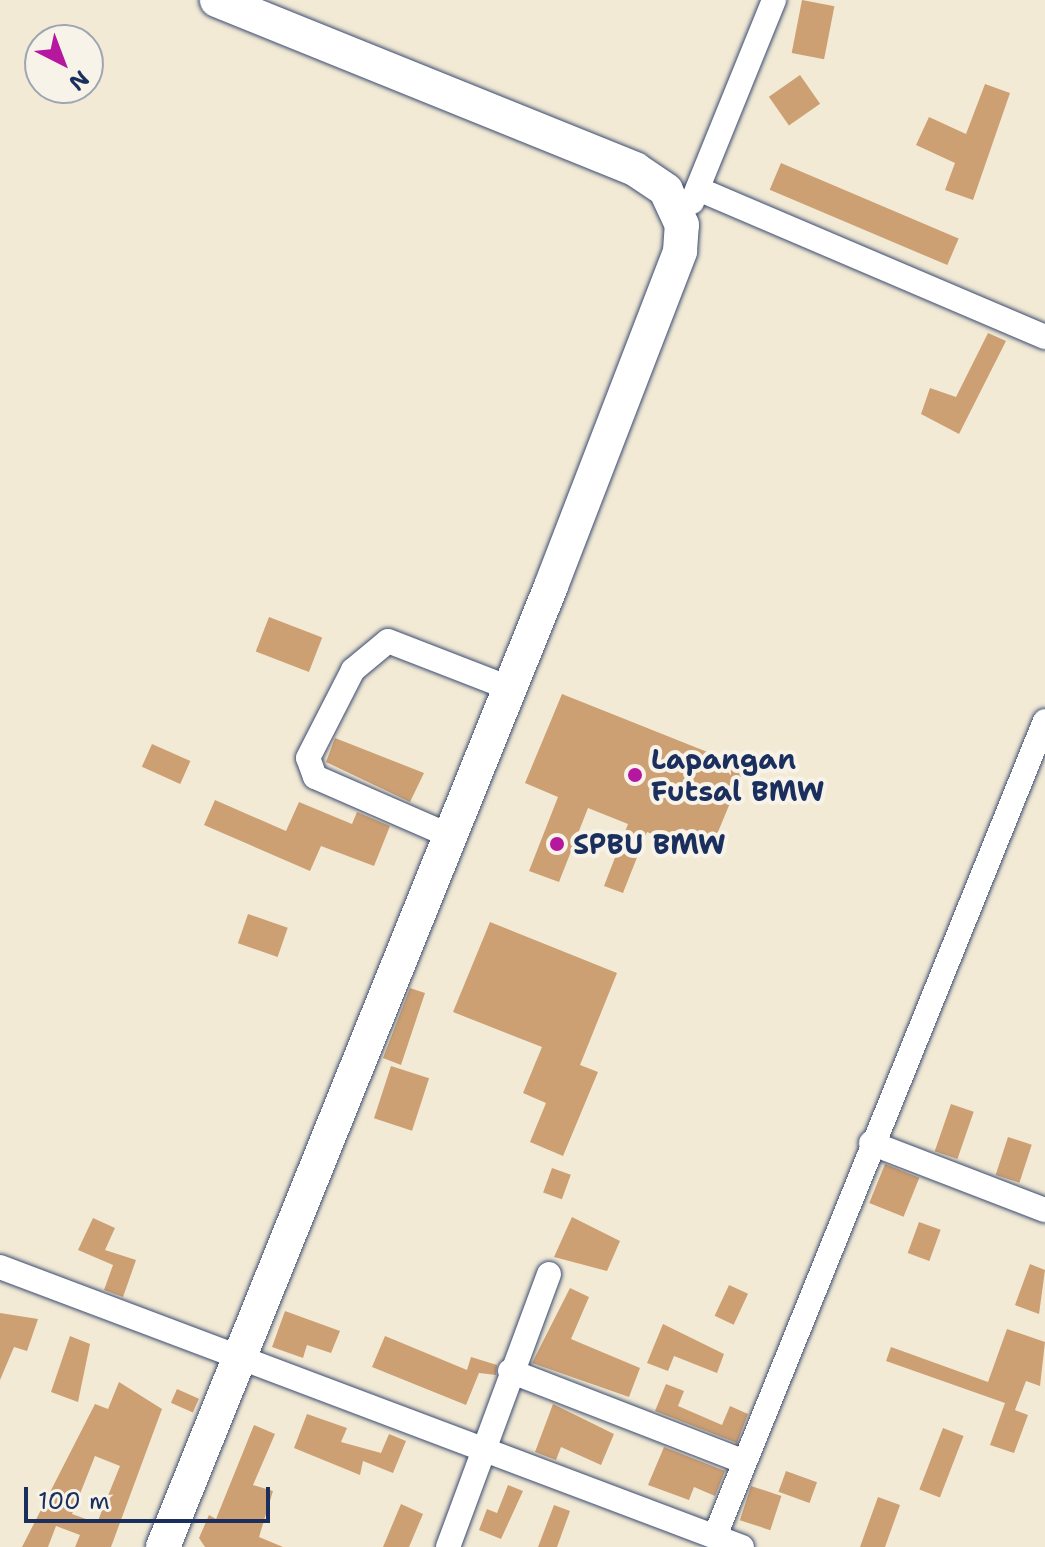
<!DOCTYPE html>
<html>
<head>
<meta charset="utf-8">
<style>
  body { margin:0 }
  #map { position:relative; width:1045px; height:1547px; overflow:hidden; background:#f2ead5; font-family:"Shantell Sans",sans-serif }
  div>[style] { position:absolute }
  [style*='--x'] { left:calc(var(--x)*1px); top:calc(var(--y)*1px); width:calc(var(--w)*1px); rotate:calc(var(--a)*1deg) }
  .building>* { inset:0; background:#cda074; transform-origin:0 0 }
  .roads { filter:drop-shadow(0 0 2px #3b4b70) drop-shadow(0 0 2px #3b4b70) }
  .minor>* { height:24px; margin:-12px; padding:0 12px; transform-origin:12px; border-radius:12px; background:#fff }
  .highway>* { height:34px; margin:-17px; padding:0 17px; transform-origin:17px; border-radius:17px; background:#fff }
  .dots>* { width:22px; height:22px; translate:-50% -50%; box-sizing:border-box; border:4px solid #f7f3e8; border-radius:50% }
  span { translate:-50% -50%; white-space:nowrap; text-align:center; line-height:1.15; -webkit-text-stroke:8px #f7f3e8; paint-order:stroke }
  .poi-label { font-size:28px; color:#1b2f5e; font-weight:700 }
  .left { translate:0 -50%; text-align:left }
  .north { position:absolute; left:24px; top:24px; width:80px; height:80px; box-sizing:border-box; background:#f7f3e8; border:2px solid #9fa5b1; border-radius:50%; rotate:138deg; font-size:22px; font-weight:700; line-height:32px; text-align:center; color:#1b2f5e }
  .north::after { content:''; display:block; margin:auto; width:28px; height:36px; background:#b5179e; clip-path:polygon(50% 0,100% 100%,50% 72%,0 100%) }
  .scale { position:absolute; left:24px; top:1487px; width:246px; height:36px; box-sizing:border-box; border:4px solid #1b2f5e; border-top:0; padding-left:10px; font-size:24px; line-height:28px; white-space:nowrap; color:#1b2f5e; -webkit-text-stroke:6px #f7f3e8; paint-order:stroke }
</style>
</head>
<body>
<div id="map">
  <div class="building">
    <i style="left:802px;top:0;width:33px;height:54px;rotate:11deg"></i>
    <i style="left:800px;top:75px;width:35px;height:38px;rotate:55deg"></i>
    <i style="clip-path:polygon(985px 84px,1010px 93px,973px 200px,945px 190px,955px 163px,916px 145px,929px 117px,966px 134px)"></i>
    <i style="left:781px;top:163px;width:193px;height:29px;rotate:23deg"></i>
    <i style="clip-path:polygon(988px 333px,1006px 341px,959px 434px,921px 414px,930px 388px,956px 397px)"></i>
    <i style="left:269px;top:617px;width:57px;height:37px;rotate:21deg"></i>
    <i style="clip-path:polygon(562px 694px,745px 767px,708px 856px,647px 832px,623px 893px,604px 886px,628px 824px,588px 808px,559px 882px,529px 871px,558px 797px,525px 783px)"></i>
    <i style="clip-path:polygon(335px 738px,424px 773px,410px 802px,326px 762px)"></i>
    <i style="left:152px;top:744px;width:42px;height:25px;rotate:24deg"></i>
    <i style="clip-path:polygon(215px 800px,286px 831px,299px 802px,352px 824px,357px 812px,390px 826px,374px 866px,321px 846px,310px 871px,204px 825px)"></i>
    <i style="left:248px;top:914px;width:42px;height:31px;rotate:19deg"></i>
    <i style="clip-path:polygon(490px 922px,617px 973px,580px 1065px,598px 1072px,563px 1156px,530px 1142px,546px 1103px,523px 1093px,542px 1047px,453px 1012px)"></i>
    <i style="clip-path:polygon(410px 988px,425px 993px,401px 1065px,383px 1058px)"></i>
    <i style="left:391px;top:1066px;width:40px;height:55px;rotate:18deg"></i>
    <i style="left:951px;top:1104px;width:24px;height:50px;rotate:19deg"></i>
    <i style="left:1008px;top:1137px;width:25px;height:40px;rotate:18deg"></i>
    <i style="left:885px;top:1164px;width:37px;height:42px;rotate:22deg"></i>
    <i style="left:552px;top:1168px;width:20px;height:26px;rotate:20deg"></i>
    <i style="clip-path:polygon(572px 1217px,620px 1241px,607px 1271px,554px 1257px)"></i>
    <i style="clip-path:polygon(93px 1218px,115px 1228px,105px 1250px,136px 1260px,123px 1297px,104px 1290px,113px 1265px,78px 1250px)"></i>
    <i style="left:919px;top:1222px;width:23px;height:33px;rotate:20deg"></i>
    <i style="clip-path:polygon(1030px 1264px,1045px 1270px,1039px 1314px,1015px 1305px)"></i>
    <i style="left:729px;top:1285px;width:21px;height:34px;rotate:25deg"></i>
    <i style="clip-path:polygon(570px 1288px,589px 1297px,571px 1339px,640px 1368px,629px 1397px,532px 1363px)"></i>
    <i style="clip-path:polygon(285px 1311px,340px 1331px,331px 1353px,307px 1345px,303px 1358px,272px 1347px)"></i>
    <i style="clip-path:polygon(0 1313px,38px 1319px,27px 1351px,14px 1347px,0 1380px)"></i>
    <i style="clip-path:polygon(663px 1324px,724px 1354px,717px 1373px,674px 1356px,668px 1371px,647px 1363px)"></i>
    <i style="clip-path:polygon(1007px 1329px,1045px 1342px,1040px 1386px,1026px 1381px,1015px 1410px,1028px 1415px,1014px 1453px,990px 1445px,1005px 1403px,886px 1361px,891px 1347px,988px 1382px)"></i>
    <i style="clip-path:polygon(70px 1336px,90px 1344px,78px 1402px,51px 1392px)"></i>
    <i style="clip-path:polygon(385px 1336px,467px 1370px,471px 1357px,497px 1365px,496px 1375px,479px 1373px,466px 1405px,372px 1367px)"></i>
    <i style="clip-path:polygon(evenodd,119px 1382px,162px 1409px,111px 1547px,75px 1547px,80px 1535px,56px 1526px,48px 1547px,22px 1547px,95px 1404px,108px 1409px,119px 1382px,95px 1456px,120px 1466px,97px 1523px,72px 1514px,95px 1456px)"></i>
    <i style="clip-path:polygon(666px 1384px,684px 1391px,678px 1406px,722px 1425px,730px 1406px,748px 1414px,737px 1443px,655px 1411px)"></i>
    <i style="left:177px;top:1389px;width:24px;height:15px;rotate:24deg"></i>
    <i style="clip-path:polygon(553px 1404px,614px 1434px,601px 1465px,561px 1447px,556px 1460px,535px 1452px)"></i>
    <i style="clip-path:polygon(307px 1414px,347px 1428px,341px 1442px,381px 1453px,389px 1434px,406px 1441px,393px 1473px,363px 1461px,360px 1475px,294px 1448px)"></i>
    <i style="clip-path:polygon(254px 1425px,275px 1434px,253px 1485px,273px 1491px,259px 1537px,283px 1547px,205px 1547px,199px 1538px,209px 1515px,216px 1519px)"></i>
    <i style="left:943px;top:1428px;width:22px;height:66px;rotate:21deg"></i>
    <i style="clip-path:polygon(664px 1447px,725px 1471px,715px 1496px,694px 1487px,689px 1500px,648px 1485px)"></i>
    <i style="left:786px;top:1471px;width:33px;height:22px;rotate:20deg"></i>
    <i style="clip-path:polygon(508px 1485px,523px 1491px,501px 1539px,479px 1530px,487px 1509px,497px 1513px)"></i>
    <i style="left:751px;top:1486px;width:32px;height:36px;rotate:18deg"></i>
    <i style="clip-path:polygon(878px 1497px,900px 1505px,885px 1547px,860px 1547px)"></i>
    <i style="clip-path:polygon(401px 1504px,423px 1514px,409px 1547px,383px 1547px)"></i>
    <i style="clip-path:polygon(554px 1505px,570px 1511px,557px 1547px,538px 1547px)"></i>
  </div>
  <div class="roads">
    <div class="minor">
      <i style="--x:698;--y:189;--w:377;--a:23.1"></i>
      <i style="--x:692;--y:202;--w:218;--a:-67.9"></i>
      <i style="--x:448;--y:835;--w:145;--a:-156.4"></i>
      <i style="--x:315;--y:777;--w:20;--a:-110"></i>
      <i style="--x:308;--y:758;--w:99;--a:-62.9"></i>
      <i style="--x:353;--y:670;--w:45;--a:-39.6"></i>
      <i style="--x:388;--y:641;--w:130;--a:21.2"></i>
      <i style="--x:871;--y:1143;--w:186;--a:21.1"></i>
      <i style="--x:0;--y:1267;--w:793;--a:20.67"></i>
      <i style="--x:510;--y:1371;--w:249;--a:21.2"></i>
      <i style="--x:715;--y:1536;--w:879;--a:-67.96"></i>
      <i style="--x:448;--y:1547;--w:291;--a:-69.7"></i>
    </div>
    <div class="highway">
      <i style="--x:163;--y:1547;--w:1036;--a:-68.01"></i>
      <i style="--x:551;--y:586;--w:359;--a:-68.9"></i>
      <i style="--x:680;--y:251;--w:26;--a:-86"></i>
      <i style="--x:682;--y:225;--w:38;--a:-115"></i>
      <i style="--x:666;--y:190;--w:37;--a:-146"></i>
      <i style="--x:635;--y:169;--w:451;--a:-158"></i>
    </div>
  </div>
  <div class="dots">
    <i style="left:635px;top:775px;background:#b5179e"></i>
    <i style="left:557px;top:844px;background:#b5179e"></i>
  </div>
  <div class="poi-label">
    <span class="left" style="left:651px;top:775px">Lapangan<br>Futsal BMW</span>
    <span class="left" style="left:573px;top:844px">SPBU BMW</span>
  </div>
  <div class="north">N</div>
  <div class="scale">100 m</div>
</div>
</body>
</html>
